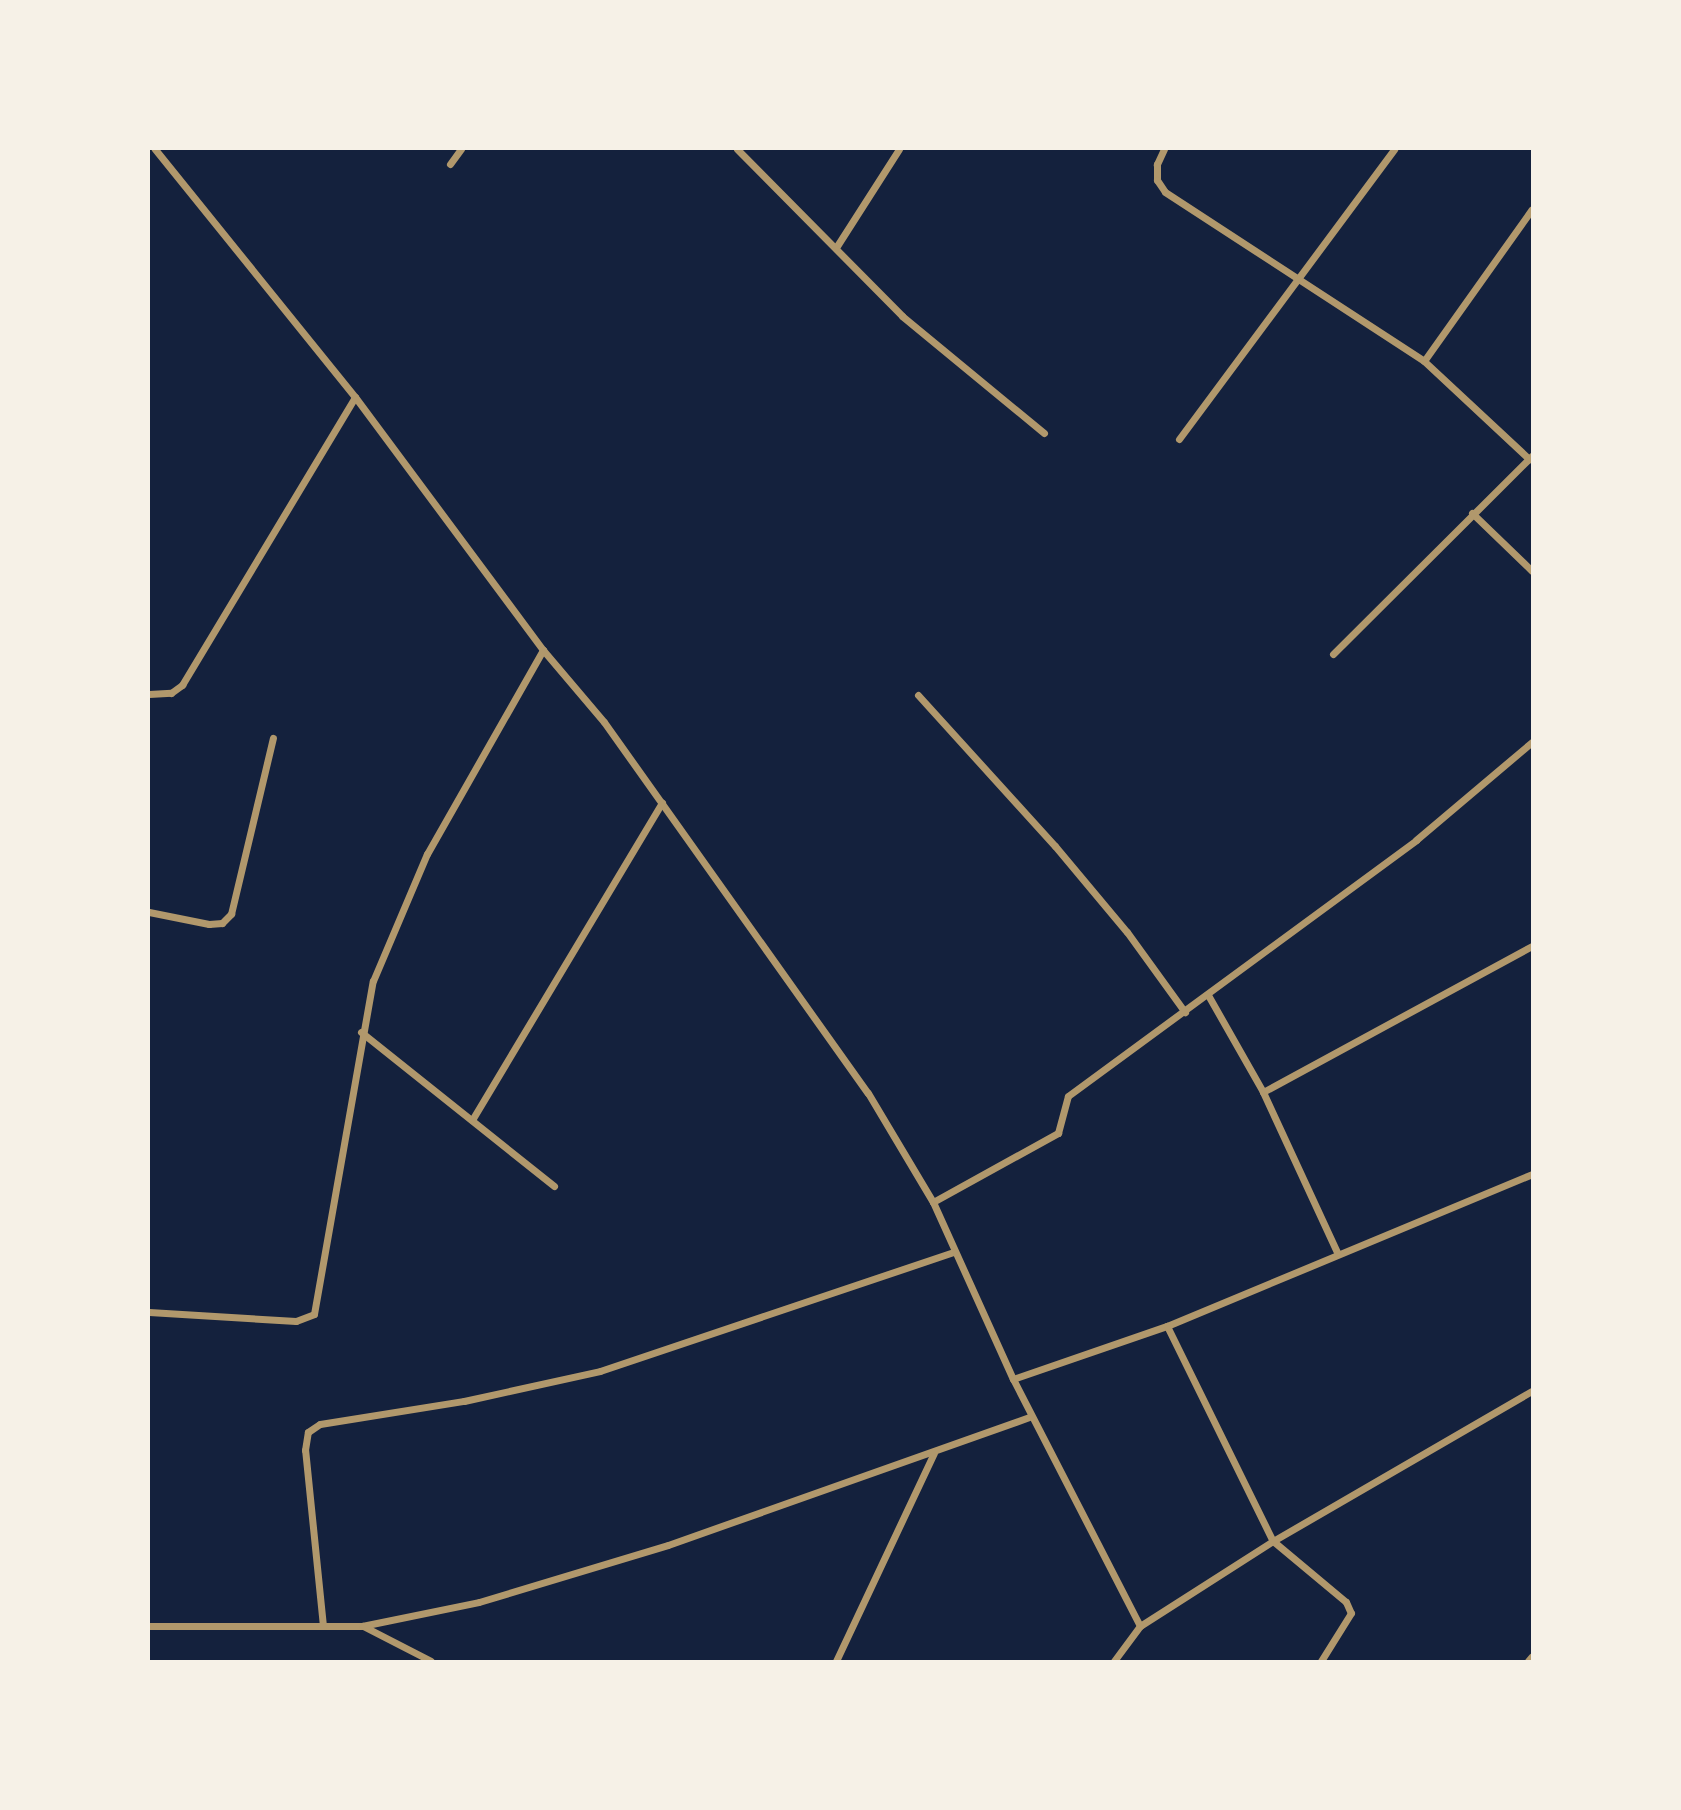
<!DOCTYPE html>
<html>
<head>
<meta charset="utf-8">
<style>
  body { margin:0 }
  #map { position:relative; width:1681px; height:1810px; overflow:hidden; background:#14213d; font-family:"Playfair Display",serif }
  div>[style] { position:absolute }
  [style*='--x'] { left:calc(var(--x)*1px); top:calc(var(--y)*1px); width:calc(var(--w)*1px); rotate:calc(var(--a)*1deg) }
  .minor>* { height:7px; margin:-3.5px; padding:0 3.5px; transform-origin:3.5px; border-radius:3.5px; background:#b1986c }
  span { translate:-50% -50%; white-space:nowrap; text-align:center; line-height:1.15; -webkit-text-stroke:6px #f6f1e7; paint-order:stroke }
  .frame { position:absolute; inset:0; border:150px solid #f6f1e7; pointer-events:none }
</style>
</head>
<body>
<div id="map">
  <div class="minor">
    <i style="--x:737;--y:149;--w:235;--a:45.3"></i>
    <i style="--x:902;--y:316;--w:184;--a:39.5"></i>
    <i style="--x:1164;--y:149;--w:17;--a:115"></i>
    <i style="--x:1157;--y:164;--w:16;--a:90"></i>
    <i style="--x:1157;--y:180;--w:14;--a:56"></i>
    <i style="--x:1165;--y:192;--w:309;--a:33.1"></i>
    <i style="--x:1424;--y:361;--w:144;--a:43"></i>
    <i style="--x:450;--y:164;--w:19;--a:-54"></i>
    <i style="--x:837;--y:246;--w:115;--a:-57.4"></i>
    <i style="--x:1424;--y:361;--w:186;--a:-54.6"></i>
    <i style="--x:1179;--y:439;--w:361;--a:-53.4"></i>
    <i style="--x:1472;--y:513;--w:83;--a:44"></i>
    <i style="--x:543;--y:650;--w:94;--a:49.7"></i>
    <i style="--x:604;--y:722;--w:455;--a:54.6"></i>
    <i style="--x:868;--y:1093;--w:127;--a:59.2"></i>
    <i style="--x:933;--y:1202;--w:194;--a:65.7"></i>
    <i style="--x:1333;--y:654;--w:281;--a:-44.9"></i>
    <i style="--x:149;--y:694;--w:22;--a:-3"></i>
    <i style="--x:171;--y:693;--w:14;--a:-36"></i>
    <i style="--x:182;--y:685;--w:336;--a:-59"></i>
    <i style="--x:918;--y:695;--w:204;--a:47.8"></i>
    <i style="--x:1055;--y:846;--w:112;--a:50.1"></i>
    <i style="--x:1127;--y:932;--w:99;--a:54.1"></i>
    <i style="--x:149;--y:912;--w:61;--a:11.3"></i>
    <i style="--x:209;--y:924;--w:13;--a:-4"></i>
    <i style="--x:222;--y:923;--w:13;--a:-45"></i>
    <i style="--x:231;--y:914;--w:181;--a:-76.6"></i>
    <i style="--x:1208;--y:995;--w:112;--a:60.4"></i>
    <i style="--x:1263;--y:1092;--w:176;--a:65.2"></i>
    <i style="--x:361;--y:1032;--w:247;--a:38.6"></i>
    <i style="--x:1263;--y:1092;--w:306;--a:-28.5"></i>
    <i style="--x:472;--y:1120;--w:370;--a:-59.1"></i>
    <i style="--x:933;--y:1202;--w:143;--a:-28.9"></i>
    <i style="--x:1058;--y:1133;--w:38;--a:-75"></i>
    <i style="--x:1068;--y:1096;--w:432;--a:-36.3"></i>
    <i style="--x:1416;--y:840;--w:152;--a:-40.2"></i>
    <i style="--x:149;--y:1312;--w:147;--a:3.5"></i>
    <i style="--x:296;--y:1321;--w:19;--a:-21"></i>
    <i style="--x:314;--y:1314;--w:338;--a:-80"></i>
    <i style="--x:373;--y:981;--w:138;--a:-67"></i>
    <i style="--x:427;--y:854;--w:235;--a:-60.4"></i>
    <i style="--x:543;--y:650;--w:315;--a:-126.6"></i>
    <i style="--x:355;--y:397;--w:319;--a:-128.9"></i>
    <i style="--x:1167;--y:1326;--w:240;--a:63.8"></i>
    <i style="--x:1273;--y:1541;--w:95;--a:39.9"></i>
    <i style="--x:1346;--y:1602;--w:12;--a:66"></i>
    <i style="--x:1351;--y:1613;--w:57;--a:122"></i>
    <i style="--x:149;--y:1626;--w:213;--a:0"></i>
    <i style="--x:362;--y:1626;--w:119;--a:-11.6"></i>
    <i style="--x:479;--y:1602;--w:197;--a:-16.8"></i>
    <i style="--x:668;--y:1545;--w:384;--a:-19.5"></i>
    <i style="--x:323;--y:1626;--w:177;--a:-95.8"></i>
    <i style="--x:305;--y:1450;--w:18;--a:-81"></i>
    <i style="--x:308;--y:1432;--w:14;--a:-34"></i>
    <i style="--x:320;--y:1424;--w:146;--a:-9.1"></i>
    <i style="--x:464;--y:1401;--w:139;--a:-12.4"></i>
    <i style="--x:600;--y:1371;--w:373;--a:-18.6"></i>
    <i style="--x:363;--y:1626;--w:76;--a:27.2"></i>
    <i style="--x:1140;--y:1626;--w:158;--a:-32.6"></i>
    <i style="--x:1273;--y:1541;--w:299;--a:-30.1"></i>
    <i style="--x:836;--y:1661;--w:230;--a:-64.8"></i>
    <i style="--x:1114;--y:1661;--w:44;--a:-53.4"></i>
    <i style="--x:1140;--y:1626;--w:278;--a:-117.2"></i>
    <i style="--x:1013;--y:1379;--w:163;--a:-19"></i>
    <i style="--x:1167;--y:1326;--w:395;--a:-22.6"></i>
    <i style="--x:1528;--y:1661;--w:6;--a:-51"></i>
  </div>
  <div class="frame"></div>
</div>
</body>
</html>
